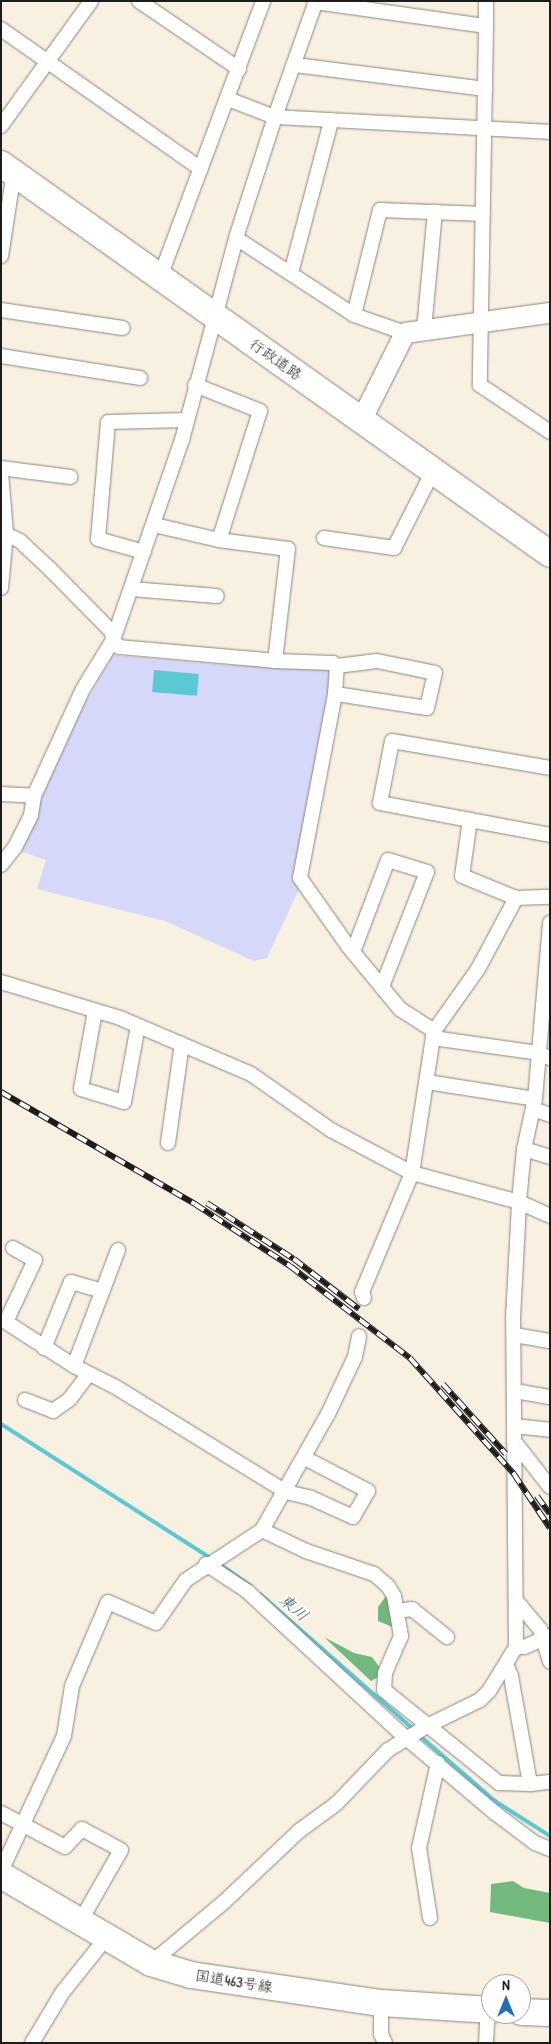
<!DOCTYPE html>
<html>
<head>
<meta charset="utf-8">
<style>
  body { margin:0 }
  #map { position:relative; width:551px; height:2044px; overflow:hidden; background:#f8f0e1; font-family:"Patrick Hand","Klee One",sans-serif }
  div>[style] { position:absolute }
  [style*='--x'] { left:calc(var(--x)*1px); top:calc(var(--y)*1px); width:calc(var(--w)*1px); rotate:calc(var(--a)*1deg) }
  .built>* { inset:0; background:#d5d8f9 }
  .forest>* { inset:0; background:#73b87d }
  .water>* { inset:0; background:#5cc8d3; transform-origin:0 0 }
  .stream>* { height:4px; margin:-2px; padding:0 2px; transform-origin:2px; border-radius:2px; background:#5cc8d3 }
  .roads { filter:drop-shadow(0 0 1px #8a867e) drop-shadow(0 0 1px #8a867e) }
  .street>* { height:14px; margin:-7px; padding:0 7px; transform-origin:7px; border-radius:7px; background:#fff }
  .secondary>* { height:20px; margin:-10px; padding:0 10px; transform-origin:10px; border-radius:10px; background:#fff }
  .highway>* { height:26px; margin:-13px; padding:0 13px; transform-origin:13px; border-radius:13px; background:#fff }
  .rail>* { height:5.5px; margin-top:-2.75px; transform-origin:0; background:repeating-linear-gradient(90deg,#fff 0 11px,#1c1c1c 0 22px); box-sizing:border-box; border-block:1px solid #1c1c1c }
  span { translate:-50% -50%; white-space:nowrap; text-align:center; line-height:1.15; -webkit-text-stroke:4px #fff; paint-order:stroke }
  .street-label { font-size:15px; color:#1c1c1c }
  .water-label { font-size:16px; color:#366165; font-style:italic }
  .frame { position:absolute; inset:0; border:2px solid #1c1c1c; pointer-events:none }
  .north { position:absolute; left:481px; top:1974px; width:50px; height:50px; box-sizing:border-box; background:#fff; border:1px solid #a4a4a4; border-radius:50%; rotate:0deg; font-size:14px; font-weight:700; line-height:20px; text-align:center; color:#1c1c1c }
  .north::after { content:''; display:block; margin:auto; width:18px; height:22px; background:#1f6fb2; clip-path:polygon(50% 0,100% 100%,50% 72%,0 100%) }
</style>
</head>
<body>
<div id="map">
  <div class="built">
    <i style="clip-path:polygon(113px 655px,227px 665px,332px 668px,299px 889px,267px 958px,254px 961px,165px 921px,37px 889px,46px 860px,20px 851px,68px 733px)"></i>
  </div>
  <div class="forest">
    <i style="clip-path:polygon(389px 1592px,397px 1629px,378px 1621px,378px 1607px)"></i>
    <i style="clip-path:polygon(324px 1637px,354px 1653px,372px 1657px,380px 1668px,379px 1677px,371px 1681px)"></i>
    <i style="clip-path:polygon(513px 1881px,524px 1888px,550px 1893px,550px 1923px,490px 1912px,491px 1884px)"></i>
  </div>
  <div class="water">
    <i style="left:154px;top:670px;width:45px;height:22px;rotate:5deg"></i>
  </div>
  <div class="stream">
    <i style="--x:1;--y:1424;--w:250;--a:32.6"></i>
    <i style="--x:218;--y:1563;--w:40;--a:34.9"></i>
    <i style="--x:260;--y:1594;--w:205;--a:41.4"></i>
    <i style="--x:419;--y:1735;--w:101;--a:41"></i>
    <i style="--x:495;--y:1801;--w:65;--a:32.5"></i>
  </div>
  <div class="roads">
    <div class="street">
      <i style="--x:139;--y:1;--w:121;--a:34.2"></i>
      <i style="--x:316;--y:1;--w:123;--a:109.5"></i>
      <i style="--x:275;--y:117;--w:275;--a:3.1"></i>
      <i style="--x:315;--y:2;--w:173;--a:8"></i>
      <i style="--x:486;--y:26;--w:25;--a:-90"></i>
      <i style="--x:486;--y:26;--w:359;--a:91"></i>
      <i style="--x:480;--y:385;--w:84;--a:33.9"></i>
      <i style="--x:1;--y:29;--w:244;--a:35"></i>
      <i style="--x:295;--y:65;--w:192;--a:7.2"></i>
      <i style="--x:228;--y:99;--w:50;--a:21"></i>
      <i style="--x:275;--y:117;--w:127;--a:107.9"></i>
      <i style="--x:236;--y:238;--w:141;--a:33.1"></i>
      <i style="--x:354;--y:315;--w:54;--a:19.4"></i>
      <i style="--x:1;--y:126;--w:154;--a:-54.2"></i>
      <i style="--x:1;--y:256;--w:85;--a:-81.2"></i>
      <i style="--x:291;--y:273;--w:156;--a:-75.2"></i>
      <i style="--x:160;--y:277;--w:295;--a:-69.5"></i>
      <i style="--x:1;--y:310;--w:123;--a:8.4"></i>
      <i style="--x:354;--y:315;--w:108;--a:-76.1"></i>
      <i style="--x:380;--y:210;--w:103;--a:2.2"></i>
      <i style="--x:424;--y:330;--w:119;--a:-84.7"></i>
      <i style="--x:1;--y:356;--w:141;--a:9"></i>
      <i style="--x:195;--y:385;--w:70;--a:21.8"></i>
      <i style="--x:260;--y:411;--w:135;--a:107.6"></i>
      <i style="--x:1;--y:468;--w:70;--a:7.4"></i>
      <i style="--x:1;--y:473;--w:60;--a:85.2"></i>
      <i style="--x:6;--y:533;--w:55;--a:95.2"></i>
      <i style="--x:1;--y:532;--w:21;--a:25"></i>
      <i style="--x:20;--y:541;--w:40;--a:43"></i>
      <i style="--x:49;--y:568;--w:90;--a:45.5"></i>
      <i style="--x:112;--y:632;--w:8;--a:83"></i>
      <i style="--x:113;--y:640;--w:9;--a:49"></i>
      <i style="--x:119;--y:647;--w:157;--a:5.1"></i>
      <i style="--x:275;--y:661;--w:113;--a:-83.4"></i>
      <i style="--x:288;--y:549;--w:70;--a:-172.6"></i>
      <i style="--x:219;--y:540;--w:67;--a:-167"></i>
      <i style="--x:324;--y:538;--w:71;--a:8.1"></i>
      <i style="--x:394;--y:548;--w:89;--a:-63.1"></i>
      <i style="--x:144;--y:552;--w:48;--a:-164.2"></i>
      <i style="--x:98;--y:539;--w:117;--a:-85.1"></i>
      <i style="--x:108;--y:422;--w:78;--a:-1.5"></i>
      <i style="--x:131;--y:589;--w:86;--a:4.7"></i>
      <i style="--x:275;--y:661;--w:58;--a:2"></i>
      <i style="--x:333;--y:663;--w:5;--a:37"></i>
      <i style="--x:337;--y:666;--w:40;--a:-7.1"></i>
      <i style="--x:377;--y:661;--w:59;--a:11.7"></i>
      <i style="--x:435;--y:673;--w:36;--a:103"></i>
      <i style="--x:427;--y:708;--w:93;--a:-171.3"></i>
      <i style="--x:335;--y:694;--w:28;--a:-86"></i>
      <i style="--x:335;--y:694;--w:187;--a:100.8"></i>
      <i style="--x:300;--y:878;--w:83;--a:54.8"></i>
      <i style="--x:348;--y:946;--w:82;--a:50.5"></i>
      <i style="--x:400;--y:1009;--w:40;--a:32.9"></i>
      <i style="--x:1;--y:794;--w:33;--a:3"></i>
      <i style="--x:34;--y:796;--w:118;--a:-65.4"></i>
      <i style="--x:83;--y:689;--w:57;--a:-58.5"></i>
      <i style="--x:113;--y:640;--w:212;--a:-71"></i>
      <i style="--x:182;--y:440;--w:209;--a:-75"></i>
      <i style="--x:470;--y:820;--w:81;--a:10.6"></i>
      <i style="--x:1;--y:865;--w:23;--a:-52"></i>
      <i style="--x:15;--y:847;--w:36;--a:-63"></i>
      <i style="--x:31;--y:815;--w:19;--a:-81"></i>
      <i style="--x:516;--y:898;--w:34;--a:-2"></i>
      <i style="--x:353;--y:952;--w:98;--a:-69.2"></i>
      <i style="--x:388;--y:860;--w:41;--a:17.1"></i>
      <i style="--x:427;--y:872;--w:123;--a:111.4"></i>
      <i style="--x:1;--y:982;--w:124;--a:16.8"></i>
      <i style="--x:120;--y:1018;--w:142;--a:23.1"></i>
      <i style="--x:251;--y:1074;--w:98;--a:35"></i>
      <i style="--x:331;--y:1130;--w:92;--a:28"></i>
      <i style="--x:412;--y:1173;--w:111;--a:15.2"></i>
      <i style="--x:519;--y:1202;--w:34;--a:24"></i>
      <i style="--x:95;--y:1011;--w:79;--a:100.2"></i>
      <i style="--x:81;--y:1089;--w:45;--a:16.8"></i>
      <i style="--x:124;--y:1102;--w:77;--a:-79.6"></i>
      <i style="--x:433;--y:1038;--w:106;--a:8.1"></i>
      <i style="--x:538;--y:1053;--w:13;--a:23"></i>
      <i style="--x:427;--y:1082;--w:109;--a:8.9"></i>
      <i style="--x:533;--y:1109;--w:18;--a:19"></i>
      <i style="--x:168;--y:1143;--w:100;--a:-82"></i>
      <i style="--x:524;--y:1149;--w:27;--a:17"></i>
      <i style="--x:13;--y:1248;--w:25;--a:29"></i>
      <i style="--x:35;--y:1260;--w:68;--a:115.1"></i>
      <i style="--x:6;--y:1322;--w:81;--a:32.9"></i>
      <i style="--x:74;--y:1366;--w:124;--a:-69.2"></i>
      <i style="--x:364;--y:1298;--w:6;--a:-108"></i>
      <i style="--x:362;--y:1292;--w:129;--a:-67.2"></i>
      <i style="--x:412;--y:1173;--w:144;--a:-81.2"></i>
      <i style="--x:434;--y:1031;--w:76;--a:-54.6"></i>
      <i style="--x:478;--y:969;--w:81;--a:-61.8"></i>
      <i style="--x:516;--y:898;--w:58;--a:-157.8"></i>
      <i style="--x:462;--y:876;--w:57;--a:-81.9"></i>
      <i style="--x:470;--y:820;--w:92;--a:-169.3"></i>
      <i style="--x:380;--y:803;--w:63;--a:-79"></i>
      <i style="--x:392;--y:741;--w:160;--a:9.7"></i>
      <i style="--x:515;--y:1335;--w:36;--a:10"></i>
      <i style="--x:44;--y:1348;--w:71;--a:-67.8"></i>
      <i style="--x:71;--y:1282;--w:33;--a:16"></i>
      <i style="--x:74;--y:1366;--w:45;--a:26.6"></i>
      <i style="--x:114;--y:1386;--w:202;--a:31.6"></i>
      <i style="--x:286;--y:1492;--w:26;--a:13"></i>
      <i style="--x:311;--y:1498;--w:46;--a:24.3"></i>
      <i style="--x:353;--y:1517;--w:30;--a:-60"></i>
      <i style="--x:368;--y:1491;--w:71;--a:-152.4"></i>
      <i style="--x:515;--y:1391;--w:36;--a:10"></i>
      <i style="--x:25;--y:1400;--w:30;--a:21"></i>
      <i style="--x:53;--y:1411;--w:19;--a:-35"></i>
      <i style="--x:69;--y:1400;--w:31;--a:-53"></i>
      <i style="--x:514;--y:1426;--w:36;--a:6"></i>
      <i style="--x:514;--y:1441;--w:58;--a:52"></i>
      <i style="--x:262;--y:1530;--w:49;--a:25.5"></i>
      <i style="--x:306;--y:1551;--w:72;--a:18.7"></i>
      <i style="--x:374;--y:1574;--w:18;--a:41"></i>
      <i style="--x:388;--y:1586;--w:12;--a:59"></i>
      <i style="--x:394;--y:1596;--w:41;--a:80.1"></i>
      <i style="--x:401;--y:1636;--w:40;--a:113.4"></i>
      <i style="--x:385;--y:1673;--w:17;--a:93"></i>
      <i style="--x:384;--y:1690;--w:148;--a:39"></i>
      <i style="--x:499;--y:1783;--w:31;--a:2"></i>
      <i style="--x:206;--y:1564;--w:49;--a:33.4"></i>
      <i style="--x:247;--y:1591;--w:217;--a:42.8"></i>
      <i style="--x:406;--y:1738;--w:116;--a:40.1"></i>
      <i style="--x:495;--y:1813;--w:50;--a:36.9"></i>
      <i style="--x:535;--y:1843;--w:16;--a:22"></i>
      <i style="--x:518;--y:1603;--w:34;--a:50"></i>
      <i style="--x:540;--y:1629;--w:34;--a:73"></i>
      <i style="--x:398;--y:1611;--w:14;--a:-8"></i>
      <i style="--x:412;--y:1609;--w:45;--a:38.7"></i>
      <i style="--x:516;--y:1647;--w:8;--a:0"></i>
      <i style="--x:524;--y:1647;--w:28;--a:-23"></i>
      <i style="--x:506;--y:1664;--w:13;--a:67"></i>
      <i style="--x:511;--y:1676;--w:110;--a:80"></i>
      <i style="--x:530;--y:1784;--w:20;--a:-6"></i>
      <i style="--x:1;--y:1813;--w:72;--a:28"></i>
      <i style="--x:65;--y:1847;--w:25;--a:-47"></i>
      <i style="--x:82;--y:1829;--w:44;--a:28.3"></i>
      <i style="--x:121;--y:1850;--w:83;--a:119.7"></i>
      <i style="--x:1;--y:1871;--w:149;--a:-65"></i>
      <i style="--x:64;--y:1736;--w:51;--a:-80.9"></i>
      <i style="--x:72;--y:1686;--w:91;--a:-66.8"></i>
      <i style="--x:108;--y:1602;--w:52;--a:23.6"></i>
      <i style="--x:156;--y:1623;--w:52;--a:-55.1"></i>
      <i style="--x:186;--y:1580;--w:91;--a:-33.3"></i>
      <i style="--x:262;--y:1530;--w:133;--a:-60.4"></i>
      <i style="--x:328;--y:1414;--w:63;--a:-64.7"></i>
      <i style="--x:355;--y:1357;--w:21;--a:-79"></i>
      <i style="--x:430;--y:1918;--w:71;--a:-98.9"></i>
      <i style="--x:419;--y:1848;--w:87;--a:-77.4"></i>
      <i style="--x:151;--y:1963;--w:95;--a:-39.9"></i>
      <i style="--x:224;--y:1902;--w:103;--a:-43.4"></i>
      <i style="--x:299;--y:1831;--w:46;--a:-36.1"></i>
      <i style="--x:336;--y:1804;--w:75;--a:-46.1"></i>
      <i style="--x:388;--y:1750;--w:46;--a:-31.6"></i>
      <i style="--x:427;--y:1726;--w:59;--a:-26.1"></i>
      <i style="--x:480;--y:1700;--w:13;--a:-45"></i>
      <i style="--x:489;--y:1691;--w:52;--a:-58.5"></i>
      <i style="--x:516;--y:1647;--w:329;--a:-90.5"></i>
      <i style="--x:513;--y:1318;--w:116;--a:-87"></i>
      <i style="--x:519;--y:1202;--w:53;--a:-84.6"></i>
      <i style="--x:524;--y:1149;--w:51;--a:-77.6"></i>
      <i style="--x:535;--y:1099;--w:177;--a:-85.1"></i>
      <i style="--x:381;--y:2003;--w:31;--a:90"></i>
      <i style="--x:381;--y:2034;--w:10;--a:66"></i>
      <i style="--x:32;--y:2043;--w:58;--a:-59"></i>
      <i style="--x:62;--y:1993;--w:70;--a:-51.3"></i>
      <i style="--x:486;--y:2043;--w:33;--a:-87"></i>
    </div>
    <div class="secondary">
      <i style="--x:362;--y:419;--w:96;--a:-63.4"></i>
      <i style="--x:405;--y:333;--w:146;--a:-7.9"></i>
    </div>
    <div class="highway">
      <i style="--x:1;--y:164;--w:673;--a:35.39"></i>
      <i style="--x:1;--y:1875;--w:174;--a:30.4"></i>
      <i style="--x:151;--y:1963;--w:42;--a:16.7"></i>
      <i style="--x:191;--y:1975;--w:192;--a:8.4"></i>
      <i style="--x:381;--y:2003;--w:110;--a:3.6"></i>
      <i style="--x:521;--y:2012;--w:29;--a:2"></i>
    </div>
  </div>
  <div class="rail">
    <i style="--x:1;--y:1092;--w:224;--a:30"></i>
    <i style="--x:195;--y:1204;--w:113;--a:33.1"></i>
    <i style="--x:290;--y:1266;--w:151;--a:37.5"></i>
    <i style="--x:410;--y:1358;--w:156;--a:48.1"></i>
    <i style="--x:514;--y:1474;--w:65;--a:56.3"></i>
    <i style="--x:207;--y:1203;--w:103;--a:32.8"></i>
    <i style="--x:294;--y:1259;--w:82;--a:37.6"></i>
    <i style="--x:443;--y:1384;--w:94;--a:48"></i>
    <i style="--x:537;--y:1496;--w:22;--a:54"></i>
  </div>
  <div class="street-label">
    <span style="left:276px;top:359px;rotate:35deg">行政道路</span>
    <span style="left:234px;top:1981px;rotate:9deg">国道463号線</span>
  </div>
  <div class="water-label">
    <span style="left:294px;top:1607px;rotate:41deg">東川</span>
  </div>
  <div class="frame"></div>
  <div class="north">N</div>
</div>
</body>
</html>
